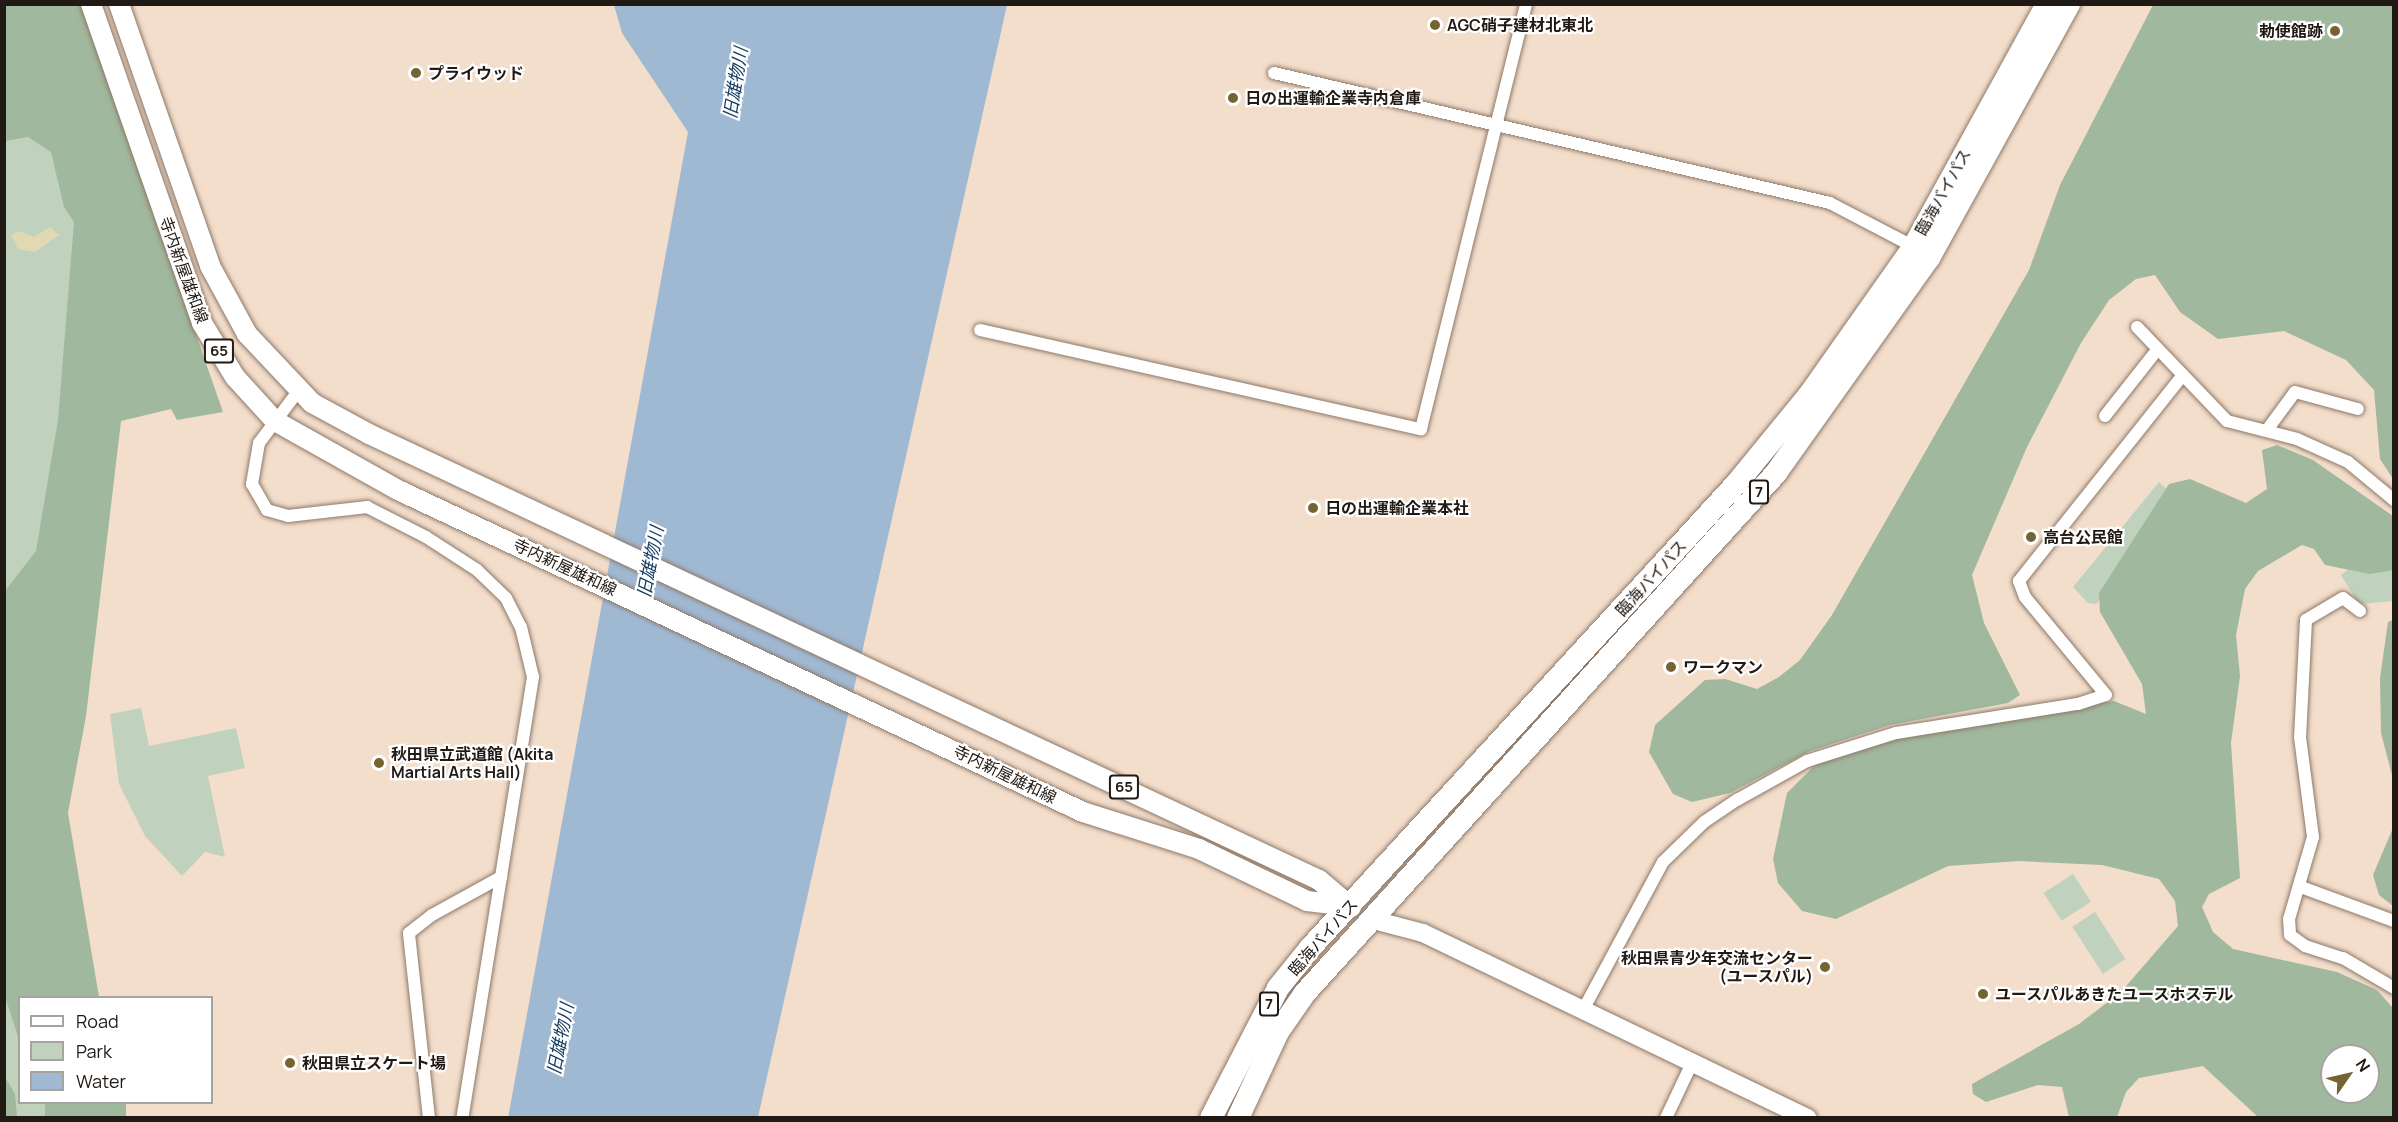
<!DOCTYPE html>
<html>
<head>
<meta charset="utf-8">
<style>
  body { margin:0 }
  #map { position:relative; width:2398px; height:1122px; overflow:hidden; background:#f3ddcb; font-family:Manrope,"Noto Sans JP",sans-serif }
  div>[style] { position:absolute }
  [style*='--x'] { left:calc(var(--x)*1px); top:calc(var(--y)*1px); width:calc(var(--w)*1px); rotate:calc(var(--a)*1deg) }
  .green>* { inset:0; background:#c0d2bd; transform-origin:0 0 }
  .forest>* { inset:0; background:#a0b89d; transform-origin:0 0 }
  .sand>* { inset:0; background:#e2d8b3 }
  .water>* { inset:0; background:#a0b9d3 }
  .roads { filter:drop-shadow(0 0 2px #8d7969) drop-shadow(0 0 2px #8d7969) }
  .street>* { height:12px; margin:-6px; padding:0 6px; transform-origin:6px; border-radius:6px; background:#fff }
  .secondary>* { height:18px; margin:-9px; padding:0 9px; transform-origin:9px; border-radius:9px; background:#fff }
  .primary>* { height:20px; margin:-10px; padding:0 10px; transform-origin:10px; border-radius:10px; background:#fff }
  .highway>* { height:22px; margin:-11px; padding:0 11px; transform-origin:11px; border-radius:11px; background:#fff }
  .dots>* { width:16px; height:16px; translate:-50% -50%; box-sizing:border-box; border:3px solid #fff; border-radius:50% }
  span { translate:-50% -50%; white-space:nowrap; text-align:center; line-height:1.15; -webkit-text-stroke:4.5px #fff; paint-order:stroke }
  .shield-label span { padding:2px 4px; background:#fff; border:2px solid; border-radius:4px; -webkit-text-stroke-width:0 }
  .shield-label { font-size:15px; color:#211913; font-weight:700 }
  .poi-label { font-size:16px; color:#211913; font-weight:700 }
  .left { translate:0 -50%; text-align:left }
  .right { translate:-100% -50%; text-align:right }
  .street-label { font-size:16px; color:#211913 }
  .water-label { font-size:18px; color:#133a5e; font-style:italic }
  .frame { position:absolute; inset:0; border:6px solid #211913; pointer-events:none }
  .legend { position:absolute; left:18px; top:996px; width:195px; height:108px; box-sizing:border-box; background:#fff; border:2px solid #a6a3a1; margin:0; padding:8px 10px; list-style:none; font-size:18px; color:#211913 }
  .legend li { display:flex; align-items:center; gap:12px; height:30px }
  .legend b { width:30px; border:2px solid #a6a3a1 }
  .north { position:absolute; left:2320px; top:1044px; width:60px; height:60px; box-sizing:border-box; background:#fff; border:2px solid #a6a3a1; border-radius:50%; rotate:56deg; font-size:16px; font-weight:700; line-height:24px; text-align:center; color:#211913 }
  .north::after { content:''; display:block; margin:auto; width:21px; height:27px; background:#756432; clip-path:polygon(50% 0,100% 100%,50% 72%,0 100%) }
</style>
</head>
<body>
<div id="map">
  <div class="green">
    <i style="clip-path:polygon(5px 34px,94px 162px,20px 998px,20px 1102px,81px 1103px,87px 1117px,5px 1117px)"></i>
    <i style="clip-path:polygon(2159px 482px,2175px 497px,2109px 589px,2096px 604px,2088px 603px,2073px 587px)"></i>
    <i style="clip-path:polygon(2386px 564px,2393px 571px,2393px 601px,2359px 604px,2341px 575px,2353px 566px)"></i>
    <i style="clip-path:polygon(141px 708px,149px 746px,236px 728px,245px 768px,208px 776px,225px 857px,205px 852px,182px 876px,145px 836px,119px 784px,110px 714px)"></i>
    <i style="left:2073px;top:874px;width:33px;height:35px;rotate:57deg"></i>
    <i style="left:2095px;top:912px;width:56px;height:27px;rotate:57deg"></i>
  </div>
  <div class="forest">
    <i style="clip-path:polygon(5px 5px,81px 5px,223px 412px,177px 420px,171px 409px,121px 421px,86px 716px,68px 813px,99px 997px,20px 998px,19px 1040px,4px 993px,5px 591px,36px 551px,58px 420px,74px 222px,64px 207px,51px 152px,28px 137px,5px 141px)"></i>
    <i style="clip-path:polygon(2153px 5px,2393px 5px,2393px 479px,2380px 459px,2374px 390px,2346px 360px,2284px 331px,2218px 339px,2180px 312px,2155px 275px,2136px 279px,2109px 300px,2081px 343px,2027px 447px,1972px 575px,1984px 623px,2020px 695px,2008px 703px,1890px 725px,1810px 751px,1730px 793px,1692px 802px,1673px 794px,1649px 752px,1655px 725px,1705px 680px,1725px 679px,1757px 689px,1779px 677px,1800px 660px,1832px 615px,2029px 270px,2060px 185px)"></i>
    <i style="clip-path:polygon(evenodd,2277px 445px,2313px 460px,2393px 516px,2393px 570px,2370px 574px,2325px 565px,2314px 549px,2302px 545px,2258px 571px,2245px 589px,2236px 635px,2240px 676px,2231px 743px,2240px 878px,2209px 894px,2202px 907px,2213px 932px,2233px 949px,2337px 972px,2377px 990px,2393px 1008px,2393px 1117px,2258px 1117px,2203px 1066px,2139px 1078px,2126px 1092px,2117px 1117px,2069px 1117px,2062px 1087px,2038px 1085px,1986px 1102px,1973px 1094px,1972px 1084px,2079px 1024px,2121px 992px,2178px 926px,2175px 901px,2159px 879px,2102px 865px,2019px 861px,1948px 866px,1836px 919px,1802px 911px,1778px 883px,1773px 859px,1787px 793px,1817px 763px,1892px 740px,2114px 701px,2146px 714px,2142px 684px,2100px 612px,2099px 593px,2169px 484px,2190px 479px,2246px 503px,2267px 489px,2262px 450px,2277px 445px,2332px 1056px,2368px 1056px,2368px 1092px,2332px 1092px,2332px 1056px)"></i>
    <i style="clip-path:polygon(2393px 620px,2393px 779px,2381px 733px,2380px 678px,2388px 622px)"></i>
    <i style="clip-path:polygon(2393px 828px,2393px 906px,2379px 895px,2373px 875px)"></i>
    <i style="clip-path:polygon(5px 1077px,15px 1094px,17px 1117px,5px 1117px)"></i>
    <i style="left:45px;top:1103px;width:81px;height:16px"></i>
  </div>
  <div class="sand">
    <i style="clip-path:polygon(50px 227px,59px 235px,35px 252px,18px 249px,11px 235px,20px 231px,34px 237px)"></i>
  </div>
  <div class="water">
    <i style="clip-path:polygon(614px 5px,1007px 5px,758px 1117px,508px 1118px,688px 132px,622px 33px)"></i>
  </div>
  <div class="roads">
    <div class="street">
      <i style="--x:1274;--y:73;--w:571;--a:13.16"></i>
      <i style="--x:1830;--y:203;--w:99;--a:27.6"></i>
      <i style="--x:2137;--y:327;--w:66;--a:46.2"></i>
      <i style="--x:980;--y:330;--w:452;--a:12.7"></i>
      <i style="--x:1421;--y:429;--w:438;--a:-76.1"></i>
      <i style="--x:299;--y:390;--w:66;--a:127"></i>
      <i style="--x:259;--y:443;--w:42;--a:99.7"></i>
      <i style="--x:252;--y:484;--w:30;--a:60"></i>
      <i style="--x:267;--y:510;--w:22;--a:16"></i>
      <i style="--x:288;--y:516;--w:80;--a:-6.5"></i>
      <i style="--x:367;--y:507;--w:66;--a:27"></i>
      <i style="--x:426;--y:537;--w:61;--a:32.9"></i>
      <i style="--x:477;--y:570;--w:40;--a:44"></i>
      <i style="--x:506;--y:598;--w:33;--a:63"></i>
      <i style="--x:521;--y:627;--w:51;--a:76.5"></i>
      <i style="--x:533;--y:677;--w:447;--a:99.1"></i>
      <i style="--x:2105;--y:416;--w:85;--a:-51.7"></i>
      <i style="--x:2267;--y:430;--w:47;--a:-53.6"></i>
      <i style="--x:2295;--y:392;--w:65;--a:15.1"></i>
      <i style="--x:2360;--y:611;--w:21;--a:-143"></i>
      <i style="--x:2343;--y:598;--w:43;--a:149.3"></i>
      <i style="--x:2306;--y:620;--w:117;--a:92.9"></i>
      <i style="--x:2300;--y:737;--w:101;--a:82.6"></i>
      <i style="--x:2313;--y:837;--w:85;--a:106.3"></i>
      <i style="--x:2289;--y:919;--w:16;--a:86"></i>
      <i style="--x:2290;--y:935;--w:19;--a:36"></i>
      <i style="--x:2305;--y:946;--w:40;--a:18"></i>
      <i style="--x:2343;--y:958;--w:59;--a:30.5"></i>
      <i style="--x:2301;--y:887;--w:99;--a:20.1"></i>
      <i style="--x:1583;--y:1010;--w:168;--a:-61.6"></i>
      <i style="--x:1663;--y:862;--w:57;--a:-44.3"></i>
      <i style="--x:1704;--y:822;--w:40;--a:-34"></i>
      <i style="--x:1737;--y:800;--w:80;--a:-29.1"></i>
      <i style="--x:1807;--y:761;--w:93;--a:-17.5"></i>
      <i style="--x:1896;--y:733;--w:184;--a:-9.1"></i>
      <i style="--x:2078;--y:704;--w:29;--a:-18"></i>
      <i style="--x:2106;--y:695;--w:127;--a:-129.6"></i>
      <i style="--x:2025;--y:597;--w:17;--a:-111"></i>
      <i style="--x:2019;--y:581;--w:263;--a:-51.5"></i>
      <i style="--x:2183;--y:375;--w:64;--a:46.3"></i>
      <i style="--x:2227;--y:421;--w:72;--a:14.4"></i>
      <i style="--x:2297;--y:439;--w:56;--a:24.3"></i>
      <i style="--x:2348;--y:462;--w:60;--a:39.6"></i>
      <i style="--x:429;--y:1118;--w:186;--a:-96.2"></i>
      <i style="--x:409;--y:933;--w:29;--a:-38"></i>
      <i style="--x:432;--y:915;--w:79;--a:-28.8"></i>
      <i style="--x:1666;--y:1118;--w:63;--a:-64.7"></i>
    </div>
    <div class="secondary">
      <i style="--x:1370;--y:919;--w:55;--a:14.8"></i>
      <i style="--x:1423;--y:933;--w:427;--a:25.7"></i>
    </div>
    <div class="primary">
      <i style="--x:91;--y:4;--w:338;--a:70.8"></i>
      <i style="--x:202;--y:323;--w:63;--a:58.6"></i>
      <i style="--x:235;--y:377;--w:59;--a:47.7"></i>
      <i style="--x:275;--y:421;--w:141;--a:29.3"></i>
      <i style="--x:398;--y:490;--w:757;--a:25.18"></i>
      <i style="--x:1083;--y:812;--w:122;--a:17.7"></i>
      <i style="--x:1199;--y:849;--w:120;--a:25.7"></i>
      <i style="--x:1307;--y:901;--w:42;--a:6.8"></i>
      <i style="--x:119;--y:4;--w:277;--a:70.8"></i>
      <i style="--x:210;--y:266;--w:77;--a:61.4"></i>
      <i style="--x:247;--y:334;--w:95;--a:46.7"></i>
      <i style="--x:312;--y:403;--w:65;--a:28.5"></i>
      <i style="--x:369;--y:434;--w:1049;--a:25.15"></i>
      <i style="--x:1319;--y:880;--w:42;--a:40.2"></i>
    </div>
    <div class="highway">
      <i style="--x:1211;--y:1118;--w:146;--a:-62.7"></i>
      <i style="--x:1278;--y:988;--w:53;--a:-51.2"></i>
      <i style="--x:1311;--y:947;--w:630;--a:-47.44"></i>
      <i style="--x:1737;--y:483;--w:114;--a:-50.7"></i>
      <i style="--x:1809;--y:395;--w:182;--a:-54.8"></i>
      <i style="--x:1914;--y:246;--w:276;--a:-61.2"></i>
      <i style="--x:1238;--y:1118;--w:95;--a:-65.1"></i>
      <i style="--x:1278;--y:1032;--w:47;--a:-55.3"></i>
      <i style="--x:1305;--y:993;--w:702;--a:-47.83"></i>
      <i style="--x:1776;--y:473;--w:264;--a:-54.6"></i>
      <i style="--x:1929;--y:258;--w:290;--a:-61.1"></i>
    </div>
  </div>
  <div class="dots">
    <i style="left:1435px;top:25px;background:#756432"></i>
    <i style="left:2335px;top:31px;background:#756432"></i>
    <i style="left:416px;top:73px;background:#756432"></i>
    <i style="left:1233px;top:98px;background:#756432"></i>
    <i style="left:1313px;top:508px;background:#756432"></i>
    <i style="left:2031px;top:537px;background:#756432"></i>
    <i style="left:1671px;top:667px;background:#756432"></i>
    <i style="left:379px;top:763px;background:#756432"></i>
    <i style="left:1825px;top:967px;background:#756432"></i>
    <i style="left:1983px;top:994px;background:#756432"></i>
    <i style="left:290px;top:1063px;background:#756432"></i>
  </div>
  <div class="shield-label">
    <span style="left:219px;top:351px">65</span>
    <span style="left:1759px;top:492px">7</span>
    <span style="left:1124px;top:787px">65</span>
    <span style="left:1269px;top:1004px">7</span>
  </div>
  <div class="poi-label">
    <span class="left" style="left:1447px;top:25px">AGC硝子建材北東北</span>
    <span class="right" style="left:2323px;top:31px">勅使館跡</span>
    <span class="left" style="left:428px;top:73px">プライウッド</span>
    <span class="left" style="left:1245px;top:98px">日の出運輸企業寺内倉庫</span>
    <span class="left" style="left:1325px;top:508px">日の出運輸企業本社</span>
    <span class="left" style="left:2043px;top:537px">高台公民館</span>
    <span class="left" style="left:1683px;top:667px">ワークマン</span>
    <span class="left" style="left:391px;top:763px">秋田県立武道館 (Akita<br>Martial Arts Hall)</span>
    <span class="right" style="left:1813px;top:967px">秋田県青少年交流センター<br>(ユースパル)</span>
    <span class="left" style="left:1995px;top:994px">ユースパルあきたユースホステル</span>
    <span class="left" style="left:302px;top:1063px">秋田県立スケート場</span>
  </div>
  <div class="street-label">
    <span style="left:1943px;top:192px;rotate:-61deg">臨海バイパス</span>
    <span style="left:184px;top:270px;rotate:70deg">寺内新屋雄和線</span>
    <span style="left:565px;top:567px;rotate:25deg">寺内新屋雄和線</span>
    <span style="left:1651px;top:578px;rotate:-48deg">臨海バイパス</span>
    <span style="left:1005px;top:774px;rotate:26deg">寺内新屋雄和線</span>
    <span style="left:1323px;top:937px;rotate:-49deg">臨海バイパス</span>
  </div>
  <div class="water-label">
    <span style="left:735px;top:83px;rotate:-81deg">旧雄物川</span>
    <span style="left:650px;top:562px;rotate:-79deg">旧雄物川</span>
    <span style="left:560px;top:1039px;rotate:-79deg">旧雄物川</span>
  </div>
  <div class="frame"></div>
  <ul class="legend">
  <li><b style="height:8px;background:#fff"></b>Road</li>
  <li><b style="height:16px;background:#c0d2bd"></b>Park</li>
  <li><b style="height:16px;background:#a0b9d3"></b>Water</li>
  </ul>
  <div class="north">N</div>
</div>
</body>
</html>
